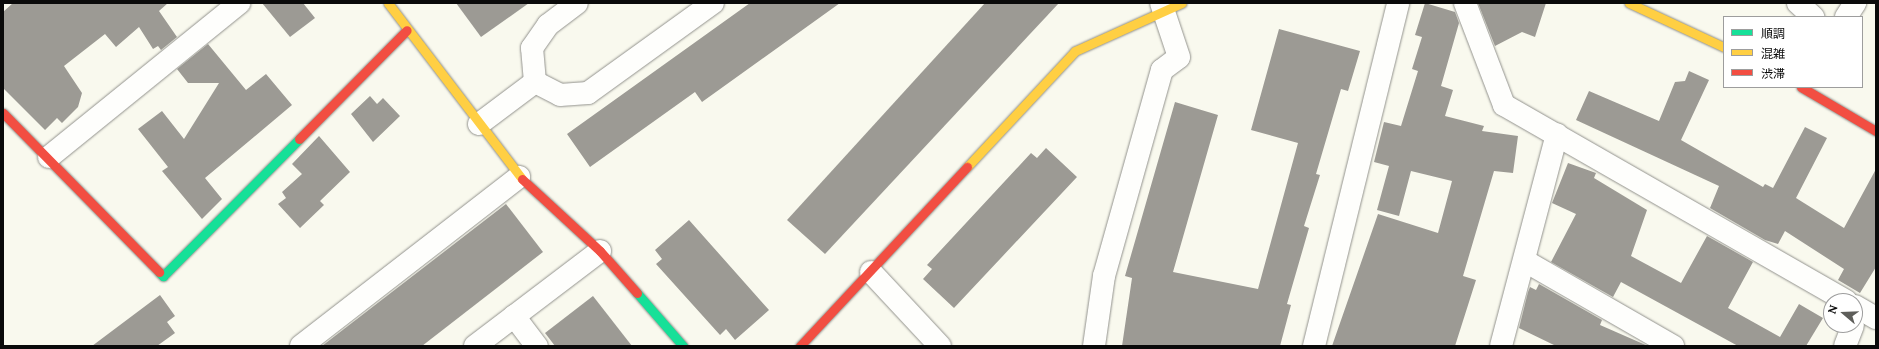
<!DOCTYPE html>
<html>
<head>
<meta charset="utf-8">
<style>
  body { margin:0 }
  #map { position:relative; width:1879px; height:349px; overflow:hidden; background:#f9f9ee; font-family:Lora,"Noto Sans JP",serif }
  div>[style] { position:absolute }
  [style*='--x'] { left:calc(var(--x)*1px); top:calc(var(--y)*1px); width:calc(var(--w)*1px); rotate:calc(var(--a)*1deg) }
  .building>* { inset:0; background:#9c9a94 }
  .roads { filter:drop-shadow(0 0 1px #92928d) drop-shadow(0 0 1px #92928d) }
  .street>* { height:22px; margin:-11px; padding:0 11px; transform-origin:11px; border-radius:11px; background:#fefefc }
  .fast>* { height:9px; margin:-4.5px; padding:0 4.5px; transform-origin:4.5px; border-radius:4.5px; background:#16e098 }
  .slow>* { height:9px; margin:-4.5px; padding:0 4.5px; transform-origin:4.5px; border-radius:4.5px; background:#ffcf43 }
  .jam>* { height:9px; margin:-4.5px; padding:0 4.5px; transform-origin:4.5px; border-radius:4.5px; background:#f24e42 }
  span { translate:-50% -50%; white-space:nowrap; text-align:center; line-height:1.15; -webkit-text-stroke:4px #fff; paint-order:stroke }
  .frame { position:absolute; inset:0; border:4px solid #0a0a0a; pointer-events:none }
  .legend { position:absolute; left:1723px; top:16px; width:140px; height:72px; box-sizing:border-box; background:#fff; border:1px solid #9d9d9d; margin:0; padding:5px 7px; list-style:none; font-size:12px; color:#0a0a0a }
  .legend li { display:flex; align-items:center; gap:8px; height:20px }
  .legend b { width:20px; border:1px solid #9d9d9d }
  .north { position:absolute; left:1823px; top:293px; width:40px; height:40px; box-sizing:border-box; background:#fff; border:1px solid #9d9d9d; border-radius:50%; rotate:289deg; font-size:11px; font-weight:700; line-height:16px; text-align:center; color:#0a0a0a }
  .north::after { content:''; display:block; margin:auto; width:14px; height:18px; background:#5e5e5a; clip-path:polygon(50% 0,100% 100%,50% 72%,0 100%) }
</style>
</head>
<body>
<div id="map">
  <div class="building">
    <i style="clip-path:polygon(13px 3px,168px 3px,159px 11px,177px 37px,161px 50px,158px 46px,153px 49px,139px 27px,116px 47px,105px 34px,64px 66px,82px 93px,78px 107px,62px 123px,57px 118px,45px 130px,3px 88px,3px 12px)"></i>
    <i style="clip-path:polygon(262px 3px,303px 3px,315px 18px,290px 37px)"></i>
    <i style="clip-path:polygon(456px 3px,529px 3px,481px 37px)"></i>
    <i style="clip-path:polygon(750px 3px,840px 3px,702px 102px,695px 92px,590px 167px,567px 134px)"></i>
    <i style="clip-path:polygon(985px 3px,1059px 3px,825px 254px,787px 220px)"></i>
    <i style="clip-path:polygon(1425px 3px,1455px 12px,1459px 23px,1441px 86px,1453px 90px,1445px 116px,1484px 126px,1482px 131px,1518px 136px,1513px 173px,1494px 171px,1463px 276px,1476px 280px,1455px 346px,1332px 346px,1378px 214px,1438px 233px,1452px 181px,1411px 171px,1399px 216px,1377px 210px,1389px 166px,1374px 162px,1384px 122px,1401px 126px,1418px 71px,1412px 69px,1422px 37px,1415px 35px)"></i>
    <i style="clip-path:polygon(1478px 3px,1546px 3px,1535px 37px,1522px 32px,1495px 46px)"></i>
    <i style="clip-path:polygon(1279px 29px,1360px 51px,1348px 91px,1341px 89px,1316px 174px,1320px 175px,1304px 226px,1309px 228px,1287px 304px,1291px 305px,1280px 346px,1122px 346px,1132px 278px,1125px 276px,1175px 102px,1218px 115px,1173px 272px,1258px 289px,1298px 143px,1251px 130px)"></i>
    <i style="clip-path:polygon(208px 44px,246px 90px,266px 74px,292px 105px,205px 178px,222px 199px,202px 219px,162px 171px,168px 167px,138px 129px,162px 111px,184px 139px,219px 83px,188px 83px,177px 69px)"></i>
    <i style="clip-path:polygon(1689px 71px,1709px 80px,1681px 140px,1763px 187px,1765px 184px,1773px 188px,1805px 127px,1827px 138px,1796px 198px,1844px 228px,1876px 169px,1876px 267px,1860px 293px,1838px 280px,1844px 269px,1785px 231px,1778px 244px,1765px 240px,1710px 208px,1719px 186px,1576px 120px,1589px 91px,1659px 121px,1675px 82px,1685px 81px)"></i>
    <i style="clip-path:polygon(370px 96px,377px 104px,383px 98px,400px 116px,373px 142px,351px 114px)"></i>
    <i style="clip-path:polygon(319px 136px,350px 172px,320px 201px,324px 205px,300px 228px,278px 204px,286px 198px,282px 192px,302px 174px,292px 164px)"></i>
    <i style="clip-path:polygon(1046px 148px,1077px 177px,954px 308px,923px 279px,932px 269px,927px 265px,1031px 153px,1037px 158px)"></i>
    <i style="clip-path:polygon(1568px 163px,1596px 173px,1594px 178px,1647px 210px,1631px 256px,1681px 283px,1707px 236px,1753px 262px,1728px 308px,1780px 337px,1799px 304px,1823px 318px,1806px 346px,1738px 346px,1621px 282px,1613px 297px,1551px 262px,1576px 214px,1552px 203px)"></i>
    <i style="clip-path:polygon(506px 204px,543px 252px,422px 346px,322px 346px)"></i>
    <i style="clip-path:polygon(689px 220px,769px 310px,735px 340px,726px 329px,720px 335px,656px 264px,662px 259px,655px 250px)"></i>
    <i style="clip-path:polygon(1539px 284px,1602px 320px,1600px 325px,1648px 346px,1556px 346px,1519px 328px,1528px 292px,1530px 287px,1536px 290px)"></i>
    <i style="clip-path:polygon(160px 295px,175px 316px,167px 322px,175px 333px,157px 346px,92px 346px)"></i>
    <i style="clip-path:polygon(593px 296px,632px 346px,555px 346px,545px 333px)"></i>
  </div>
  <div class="roads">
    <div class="street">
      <i style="--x:1465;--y:3;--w:109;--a:69.1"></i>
      <i style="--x:1504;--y:105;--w:394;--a:29.8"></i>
      <i style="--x:1798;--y:3;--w:21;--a:43"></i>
      <i style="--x:1846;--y:17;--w:17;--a:-57"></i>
      <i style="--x:535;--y:82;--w:28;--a:27"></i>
      <i style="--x:560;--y:95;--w:28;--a:-4"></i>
      <i style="--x:588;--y:93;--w:154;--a:-35.8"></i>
      <i style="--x:535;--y:82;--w:34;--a:-95"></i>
      <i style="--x:532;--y:48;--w:28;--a:-55"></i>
      <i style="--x:548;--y:25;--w:36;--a:-37"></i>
      <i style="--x:479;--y:124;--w:70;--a:-36.9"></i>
      <i style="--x:49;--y:157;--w:245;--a:-39"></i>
      <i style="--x:1525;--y:261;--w:171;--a:29.9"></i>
      <i style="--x:871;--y:272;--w:101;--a:47"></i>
      <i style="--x:1855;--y:306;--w:24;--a:30"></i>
      <i style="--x:514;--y:316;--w:38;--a:53"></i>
      <i style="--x:301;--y:346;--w:276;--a:-37.8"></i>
      <i style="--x:475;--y:346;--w:157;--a:-37.2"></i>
      <i style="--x:1094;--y:346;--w:71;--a:-81.9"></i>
      <i style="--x:1104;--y:276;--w:214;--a:-74.3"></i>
      <i style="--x:1162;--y:70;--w:21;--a:-37"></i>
      <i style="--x:1179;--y:57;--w:57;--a:-108.4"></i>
      <i style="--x:1314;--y:346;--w:353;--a:-76.2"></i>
      <i style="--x:1501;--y:346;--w:219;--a:-75.2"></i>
      <i style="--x:1845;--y:346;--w:22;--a:-69"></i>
    </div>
    <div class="fast">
      <i style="--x:159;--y:272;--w:6;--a:45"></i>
      <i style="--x:163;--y:276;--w:193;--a:-45.2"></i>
      <i style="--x:637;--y:293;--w:70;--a:49"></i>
    </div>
    <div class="slow">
      <i style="--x:388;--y:3;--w:221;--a:52.7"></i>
      <i style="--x:1629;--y:3;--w:105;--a:24.9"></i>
      <i style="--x:967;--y:167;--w:158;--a:-47"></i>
      <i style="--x:1075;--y:51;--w:117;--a:-24.2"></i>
    </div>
    <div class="jam">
      <i style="--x:1801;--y:87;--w:87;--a:30.4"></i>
      <i style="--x:3;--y:113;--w:223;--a:45.5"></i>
      <i style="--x:299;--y:139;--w:153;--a:-45.3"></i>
      <i style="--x:522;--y:179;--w:106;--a:42.7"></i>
      <i style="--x:600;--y:251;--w:56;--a:48.6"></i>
      <i style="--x:800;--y:346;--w:245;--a:-47"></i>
    </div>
  </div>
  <div class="frame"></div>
  <ul class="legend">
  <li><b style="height:5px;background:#16e098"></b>順調</li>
  <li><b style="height:5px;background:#ffcf43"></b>混雑</li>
  <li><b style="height:5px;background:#f24e42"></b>渋滞</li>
  </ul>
  <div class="north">N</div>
</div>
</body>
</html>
